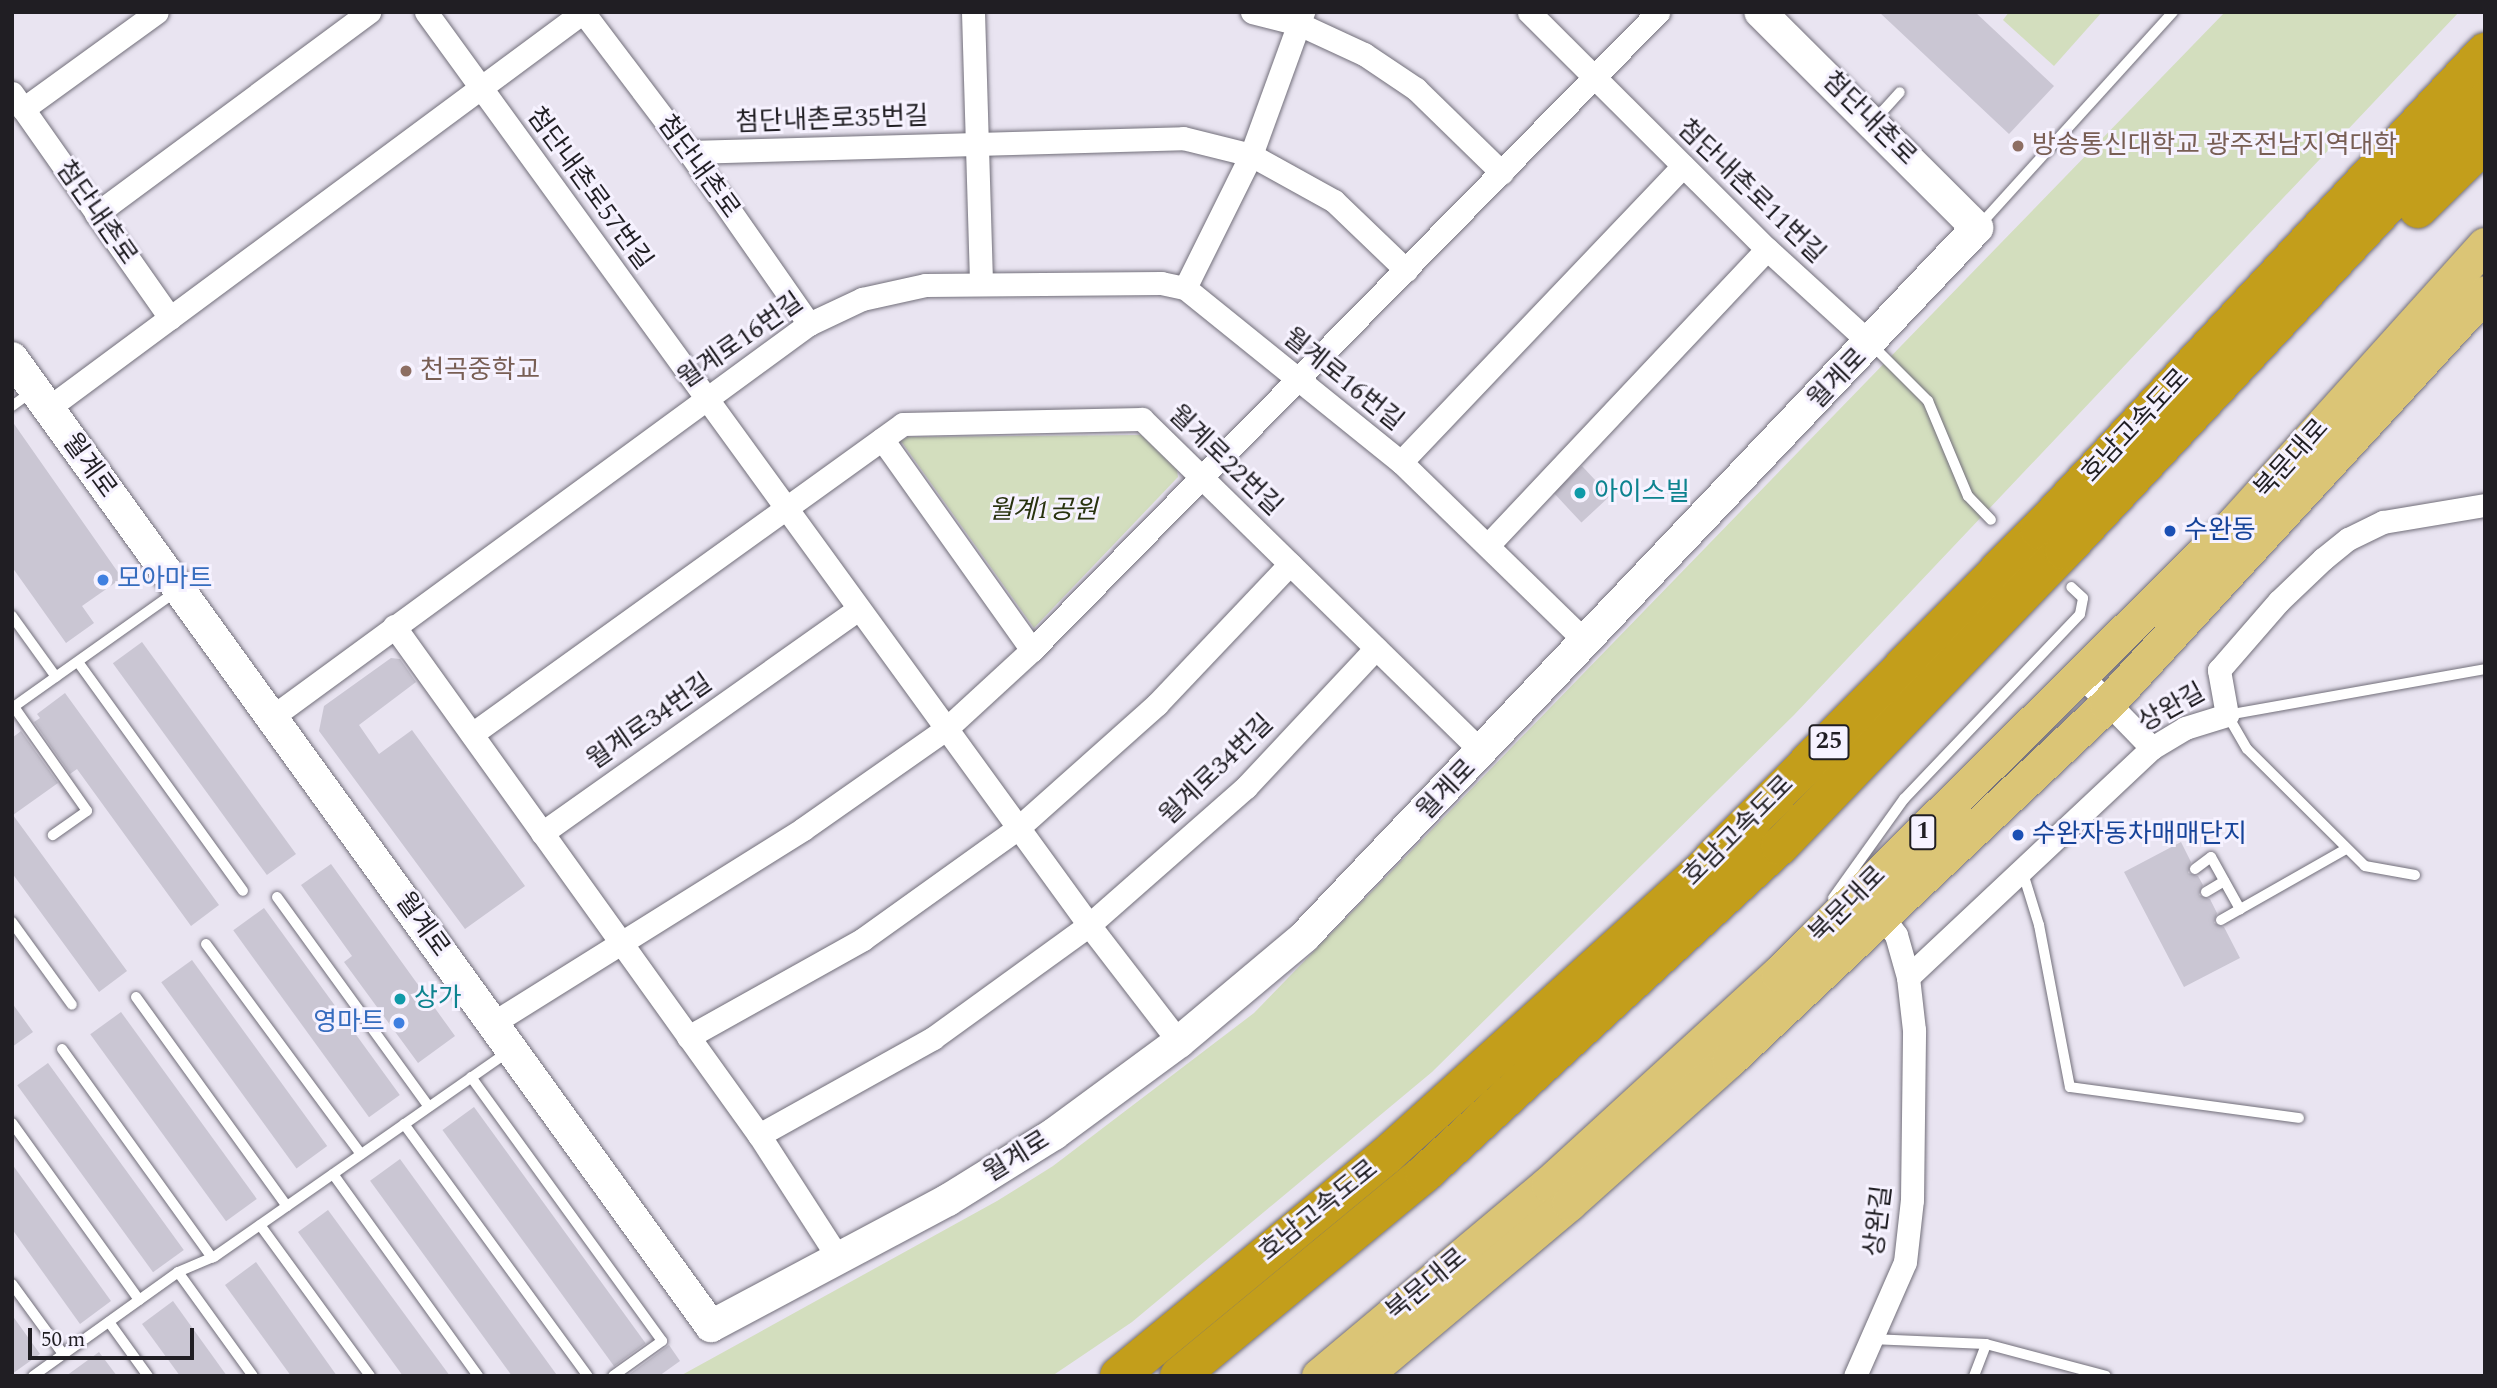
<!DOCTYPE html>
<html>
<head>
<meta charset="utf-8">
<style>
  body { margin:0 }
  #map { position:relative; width:2497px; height:1388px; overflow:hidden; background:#e9e4f1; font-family:Spectral,"Noto Sans KR",serif }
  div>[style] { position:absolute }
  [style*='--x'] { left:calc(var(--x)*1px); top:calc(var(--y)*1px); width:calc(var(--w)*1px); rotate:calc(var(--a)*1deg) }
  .green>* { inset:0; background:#d3debe }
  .building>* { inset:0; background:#cac6d3; transform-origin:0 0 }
  .roads { filter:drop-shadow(0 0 2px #726f7a) drop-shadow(0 0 2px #726f7a) }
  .lane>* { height:10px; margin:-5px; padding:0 5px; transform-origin:5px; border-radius:5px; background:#fff }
  .street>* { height:23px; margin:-11.5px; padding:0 11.5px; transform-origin:11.5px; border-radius:11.5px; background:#fff }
  .secondary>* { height:32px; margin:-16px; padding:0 16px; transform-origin:16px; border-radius:16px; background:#fff }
  .primary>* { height:35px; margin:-17.5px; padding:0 17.5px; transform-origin:17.5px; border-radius:17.5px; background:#dbc576 }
  .highway>* { height:38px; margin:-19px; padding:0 19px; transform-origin:19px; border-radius:19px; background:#c39e1b }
  .dots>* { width:19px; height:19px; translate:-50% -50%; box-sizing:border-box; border:4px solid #f6f2ff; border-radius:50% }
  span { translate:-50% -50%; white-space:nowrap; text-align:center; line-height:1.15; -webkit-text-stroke:6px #f6f2ff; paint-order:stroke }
  .shield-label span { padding:2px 5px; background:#f6f2ff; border:2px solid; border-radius:5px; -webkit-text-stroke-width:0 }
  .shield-label { font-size:24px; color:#201e23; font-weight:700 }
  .street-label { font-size:26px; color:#201e23 }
  .education-label { font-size:26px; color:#785e54 }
  .left { translate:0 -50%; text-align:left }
  .culture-label { font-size:26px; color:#0d838f }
  .park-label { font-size:26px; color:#28320e; font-style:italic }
  .transit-label { font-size:26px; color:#164399 }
  .shop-label { font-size:26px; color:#366cbe }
  .right { translate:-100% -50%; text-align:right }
  .frame { position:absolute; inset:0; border:14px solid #201e23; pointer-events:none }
  .scale { position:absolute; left:28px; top:1328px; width:166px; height:32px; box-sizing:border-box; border:4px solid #201e23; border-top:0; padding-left:9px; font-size:21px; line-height:24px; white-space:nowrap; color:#201e23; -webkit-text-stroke:5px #f6f2ff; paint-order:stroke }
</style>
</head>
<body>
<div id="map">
  <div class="green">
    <i style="clip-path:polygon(2009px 12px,2102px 12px,2054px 66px,2003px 20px)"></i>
    <i style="clip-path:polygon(2225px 12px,2459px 12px,1794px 715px,1432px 1072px,1132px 1322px,1052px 1376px,680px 1376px,997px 1201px,1053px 1166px,1254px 1013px)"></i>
    <i style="clip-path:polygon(1141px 435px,1177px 470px,1178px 477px,1034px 628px,901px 441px,908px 437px)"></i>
  </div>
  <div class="building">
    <i style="clip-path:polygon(1879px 12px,1975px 12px,2054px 86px,2009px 134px)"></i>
    <i style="clip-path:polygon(12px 421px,122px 578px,82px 606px,94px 623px,66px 643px,12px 567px)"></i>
    <i style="left:1582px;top:466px;width:41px;height:39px;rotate:47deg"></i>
    <i style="left:142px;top:642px;width:262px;height:36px;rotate:54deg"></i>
    <i style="clip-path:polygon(391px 658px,400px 659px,416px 682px,359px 725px,379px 754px,412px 730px,525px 886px,465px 929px,319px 731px,324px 706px)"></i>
    <i style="clip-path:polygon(65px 693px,219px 905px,191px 926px,77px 769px,70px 774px,34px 722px,40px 718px,37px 714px)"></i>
    <i style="clip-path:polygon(21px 731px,58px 783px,13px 815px,127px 971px,99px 992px,12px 873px,12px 738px)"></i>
    <i style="clip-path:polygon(2181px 842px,2191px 862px,2188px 873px,2198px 876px,2203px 885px,2199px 895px,2210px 899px,2217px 913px,2214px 923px,2224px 927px,2240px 958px,2184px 987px,2124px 872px)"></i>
    <i style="clip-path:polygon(331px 864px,455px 1036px,418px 1063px,344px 962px,352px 956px,301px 885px)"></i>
    <i style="left:264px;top:908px;width:231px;height:38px;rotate:54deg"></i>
    <i style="left:192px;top:960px;width:230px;height:38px;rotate:54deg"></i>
    <i style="clip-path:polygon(12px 1003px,33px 1032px,12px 1047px)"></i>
    <i style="left:121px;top:1012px;width:231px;height:38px;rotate:54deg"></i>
    <i style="left:48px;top:1063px;width:231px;height:38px;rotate:54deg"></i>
    <i style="left:474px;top:1107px;width:292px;height:39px;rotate:54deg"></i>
    <i style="left:400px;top:1159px;width:269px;height:37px;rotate:54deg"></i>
    <i style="clip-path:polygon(12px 1164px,111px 1301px,80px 1324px,12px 1229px)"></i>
    <i style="clip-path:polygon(328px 1210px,450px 1376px,403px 1376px,298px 1232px)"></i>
    <i style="clip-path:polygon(256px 1262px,337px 1376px,291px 1376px,225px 1285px)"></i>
    <i style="clip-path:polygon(173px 1301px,227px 1376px,180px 1376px,142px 1324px)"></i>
    <i style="clip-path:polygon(12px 1315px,40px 1354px,12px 1374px)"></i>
    <i style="clip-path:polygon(669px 1345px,680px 1361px,659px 1376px,627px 1376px)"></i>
    <i style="clip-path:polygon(99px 1352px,117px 1376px,66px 1376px)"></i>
  </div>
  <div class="roads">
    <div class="lane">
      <i style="--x:1873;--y:122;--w:40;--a:-48"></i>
      <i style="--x:1979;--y:226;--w:289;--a:-47.8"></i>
      <i style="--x:1871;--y:344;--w:81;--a:45"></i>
      <i style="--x:1928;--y:401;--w:103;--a:67.2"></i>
      <i style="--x:1968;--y:496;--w:33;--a:46"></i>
      <i style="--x:12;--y:406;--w:26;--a:-36"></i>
      <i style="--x:12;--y:616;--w:75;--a:54.2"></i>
      <i style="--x:78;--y:662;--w:282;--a:54.2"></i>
      <i style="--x:14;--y:707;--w:127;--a:54.9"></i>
      <i style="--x:87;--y:811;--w:42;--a:144.8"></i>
      <i style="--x:12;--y:708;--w:204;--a:-35.4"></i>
      <i style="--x:2195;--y:869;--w:20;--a:-37"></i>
      <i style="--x:2211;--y:857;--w:60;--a:60.9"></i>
      <i style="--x:2022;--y:870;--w:58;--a:72.8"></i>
      <i style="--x:2039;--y:925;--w:165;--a:79.2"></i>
      <i style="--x:2070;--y:1087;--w:231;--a:7.7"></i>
      <i style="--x:2415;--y:875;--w:51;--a:-169.8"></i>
      <i style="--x:2365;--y:866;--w:166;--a:-135.2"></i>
      <i style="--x:2247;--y:749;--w:39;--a:-120"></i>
      <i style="--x:2227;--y:715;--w:262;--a:-10.1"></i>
      <i style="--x:2206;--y:892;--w:21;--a:-31"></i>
      <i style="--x:277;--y:897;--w:259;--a:54.1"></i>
      <i style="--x:1833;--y:898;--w:122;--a:-54.4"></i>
      <i style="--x:1904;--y:799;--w:255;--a:-46.4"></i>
      <i style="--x:2080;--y:614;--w:16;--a:-79"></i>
      <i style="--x:2083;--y:598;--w:16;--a:-137"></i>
      <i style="--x:2221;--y:920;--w:144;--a:-29.6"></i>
      <i style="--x:12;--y:922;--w:102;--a:54.1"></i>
      <i style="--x:206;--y:944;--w:261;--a:53.6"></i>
      <i style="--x:136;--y:997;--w:258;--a:54.2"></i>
      <i style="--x:62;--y:1049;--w:257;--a:54.3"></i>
      <i style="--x:471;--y:1077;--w:326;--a:54.1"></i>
      <i style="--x:662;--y:1341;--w:60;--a:144.5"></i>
      <i style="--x:12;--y:1123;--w:218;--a:54.3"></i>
      <i style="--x:404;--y:1124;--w:312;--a:53.9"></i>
      <i style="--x:333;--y:1174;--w:249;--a:54.3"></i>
      <i style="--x:260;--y:1225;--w:187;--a:53.9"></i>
      <i style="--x:178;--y:1272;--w:128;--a:54.2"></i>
      <i style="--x:12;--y:1284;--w:87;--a:53.9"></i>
      <i style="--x:109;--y:1322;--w:67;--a:54.2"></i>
      <i style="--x:1871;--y:1339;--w:115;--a:2.5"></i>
      <i style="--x:1986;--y:1344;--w:124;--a:14.9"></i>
      <i style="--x:33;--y:1376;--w:178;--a:-35.6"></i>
      <i style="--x:178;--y:1272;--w:39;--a:-23"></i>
      <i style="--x:214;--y:1257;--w:360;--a:-34.9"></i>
      <i style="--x:1974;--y:1376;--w:34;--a:-69"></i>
    </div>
    <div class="street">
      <i style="--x:426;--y:12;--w:1128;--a:54.01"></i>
      <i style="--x:1089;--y:925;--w:148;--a:52.4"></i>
      <i style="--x:583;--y:12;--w:176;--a:52.9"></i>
      <i style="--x:689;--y:152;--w:210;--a:55.1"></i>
      <i style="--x:973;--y:12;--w:271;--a:88.3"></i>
      <i style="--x:1252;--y:12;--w:49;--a:14.3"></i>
      <i style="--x:1299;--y:24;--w:72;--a:24.8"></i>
      <i style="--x:1364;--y:54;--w:63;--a:33.9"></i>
      <i style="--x:1416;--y:89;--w:120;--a:44.3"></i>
      <i style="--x:1529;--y:12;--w:336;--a:44.9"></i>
      <i style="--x:1767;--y:249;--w:141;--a:42.4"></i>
      <i style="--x:12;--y:93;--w:275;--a:54.9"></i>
      <i style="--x:23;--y:109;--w:165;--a:-35.9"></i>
      <i style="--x:689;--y:152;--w:494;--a:-1.6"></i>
      <i style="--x:1183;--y:138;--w:70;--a:14"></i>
      <i style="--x:1251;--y:155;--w:95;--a:29"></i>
      <i style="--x:1334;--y:201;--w:100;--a:43.8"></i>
      <i style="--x:96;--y:214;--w:340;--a:-36.5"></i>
      <i style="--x:1185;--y:288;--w:148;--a:-63.6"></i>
      <i style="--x:1251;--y:155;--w:152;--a:-70"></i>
      <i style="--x:47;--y:409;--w:667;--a:-36.53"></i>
      <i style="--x:882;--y:439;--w:259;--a:54.6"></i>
      <i style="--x:1401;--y:462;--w:409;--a:-46.4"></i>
      <i style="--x:1489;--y:544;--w:405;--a:-46.7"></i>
      <i style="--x:394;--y:626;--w:626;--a:54.36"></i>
      <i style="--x:759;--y:1135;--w:148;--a:57.2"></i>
      <i style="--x:2081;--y:675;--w:102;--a:45.8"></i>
      <i style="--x:272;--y:717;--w:665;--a:-36.2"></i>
      <i style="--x:809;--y:324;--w:59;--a:-25.3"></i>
      <i style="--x:862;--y:299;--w:65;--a:-12.5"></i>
      <i style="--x:925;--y:285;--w:236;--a:-0.5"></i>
      <i style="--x:1161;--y:283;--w:25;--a:12"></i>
      <i style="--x:1185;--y:288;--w:277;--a:38.9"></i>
      <i style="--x:1401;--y:462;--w:258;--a:44.2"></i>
      <i style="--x:472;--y:734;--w:531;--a:-35.73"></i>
      <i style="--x:903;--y:424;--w:239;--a:-1.2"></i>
      <i style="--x:1142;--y:419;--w:477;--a:44.4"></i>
      <i style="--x:542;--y:833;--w:387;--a:-35.3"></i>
      <i style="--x:1908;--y:977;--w:335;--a:-43.2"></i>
      <i style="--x:2152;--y:748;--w:39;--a:-31"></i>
      <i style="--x:2185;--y:728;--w:44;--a:-17.2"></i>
      <i style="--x:2227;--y:715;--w:46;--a:-100.1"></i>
      <i style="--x:2219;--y:670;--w:91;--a:-49"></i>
      <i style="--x:2279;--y:601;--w:61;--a:-43.7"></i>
      <i style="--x:2323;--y:559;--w:32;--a:-39"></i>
      <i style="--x:2348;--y:539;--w:39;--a:-26"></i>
      <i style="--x:2383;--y:522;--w:103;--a:-9.5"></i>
      <i style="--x:493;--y:1023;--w:366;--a:-32"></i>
      <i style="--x:803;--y:829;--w:174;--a:-35"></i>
      <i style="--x:946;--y:729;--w:117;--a:-42.6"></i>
      <i style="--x:1032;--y:650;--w:894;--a:-45.54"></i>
      <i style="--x:688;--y:1037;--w:201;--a:-29.2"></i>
      <i style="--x:863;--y:939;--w:191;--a:-35.6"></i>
      <i style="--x:1018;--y:828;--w:186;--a:-41.7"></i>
      <i style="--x:1157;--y:704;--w:193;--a:-46.5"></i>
      <i style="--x:759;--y:1135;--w:199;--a:-29.1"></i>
      <i style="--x:933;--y:1038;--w:193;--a:-35.9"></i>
      <i style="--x:1089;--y:925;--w:209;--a:-41.3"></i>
      <i style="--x:1246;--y:787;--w:190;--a:-46.9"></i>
      <i style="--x:1855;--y:1376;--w:124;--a:-66.3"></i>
      <i style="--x:1905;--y:1262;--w:62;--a:-83.6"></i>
      <i style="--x:1912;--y:1200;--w:170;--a:-89.3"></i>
      <i style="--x:1914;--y:1030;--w:53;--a:-96.5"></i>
      <i style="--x:1908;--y:977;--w:44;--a:-105.9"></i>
      <i style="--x:1896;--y:935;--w:26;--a:-126"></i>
    </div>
    <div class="secondary">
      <i style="--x:12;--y:358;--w:1194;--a:54.17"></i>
      <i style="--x:711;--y:1326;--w:268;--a:-28"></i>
      <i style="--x:948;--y:1200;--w:125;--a:-31.9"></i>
      <i style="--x:1054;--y:1134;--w:155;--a:-36.4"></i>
      <i style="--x:1179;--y:1042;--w:163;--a:-40"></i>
      <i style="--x:1304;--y:937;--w:978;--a:-46.49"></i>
      <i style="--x:1977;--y:228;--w:306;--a:-135.1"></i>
    </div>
    <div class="primary">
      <i style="--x:1319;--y:1376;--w:299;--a:-40"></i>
      <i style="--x:1548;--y:1184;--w:311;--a:-42.4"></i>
      <i style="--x:1778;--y:974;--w:646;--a:-44.69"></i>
      <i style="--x:2237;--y:520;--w:370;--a:-48"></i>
      <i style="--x:1363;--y:1376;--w:269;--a:-40"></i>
      <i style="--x:1569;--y:1203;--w:215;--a:-41.8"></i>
      <i style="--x:1729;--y:1060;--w:519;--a:-43.28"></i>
      <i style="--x:2107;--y:704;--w:558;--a:-47.4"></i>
    </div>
    <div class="highway">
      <i style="--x:2418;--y:209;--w:94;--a:-44.6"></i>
      <i style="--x:1119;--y:1376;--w:347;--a:-39.5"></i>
      <i style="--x:1387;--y:1155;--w:421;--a:-42.1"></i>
      <i style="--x:1699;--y:873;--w:483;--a:-45.3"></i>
      <i style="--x:2039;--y:530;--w:654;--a:-46.98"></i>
      <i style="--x:1179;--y:1376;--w:318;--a:-39.5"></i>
      <i style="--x:1424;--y:1174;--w:484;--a:-42.7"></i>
      <i style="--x:1780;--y:846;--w:409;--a:-46.1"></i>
      <i style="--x:2064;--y:551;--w:616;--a:-46.91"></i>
    </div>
  </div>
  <div class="dots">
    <i style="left:2018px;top:146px;background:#8d6e63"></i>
    <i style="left:406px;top:371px;background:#8d6e63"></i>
    <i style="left:1580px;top:493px;background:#0f9aa8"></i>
    <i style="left:2170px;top:531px;background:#1a4fb4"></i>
    <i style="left:103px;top:580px;background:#3f7fe0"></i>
    <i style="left:2018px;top:835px;background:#1a4fb4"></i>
    <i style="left:400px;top:999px;background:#0f9aa8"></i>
    <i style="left:399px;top:1023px;background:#3f7fe0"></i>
  </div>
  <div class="shield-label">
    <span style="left:1829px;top:742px">25</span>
    <span style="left:1923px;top:832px">1</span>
  </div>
  <div class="street-label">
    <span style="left:1869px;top:119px;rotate:45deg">첨단내촌로</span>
    <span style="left:832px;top:120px;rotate:-2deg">첨단내촌로35번길</span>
    <span style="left:698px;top:167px;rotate:54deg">첨단내촌로</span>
    <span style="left:589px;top:189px;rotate:54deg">첨단내촌로57번길</span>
    <span style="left:1751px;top:192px;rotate:44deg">첨단내촌로11번길</span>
    <span style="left:96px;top:213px;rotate:55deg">첨단내촌로</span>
    <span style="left:741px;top:341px;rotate:-35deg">월계로16번길</span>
    <span style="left:1838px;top:379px;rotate:-46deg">월계로</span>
    <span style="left:1343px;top:380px;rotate:39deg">월계로16번길</span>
    <span style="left:2136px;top:426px;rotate:-47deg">호남고속도로</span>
    <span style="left:2292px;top:459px;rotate:-48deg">북문대로</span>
    <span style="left:1225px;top:461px;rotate:44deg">월계로22번길</span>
    <span style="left:89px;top:466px;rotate:54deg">월계로</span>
    <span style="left:2172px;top:708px;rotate:-29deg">상완길</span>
    <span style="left:650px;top:722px;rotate:-35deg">월계로34번길</span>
    <span style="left:1217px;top:770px;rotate:-44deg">월계로34번길</span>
    <span style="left:1447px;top:790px;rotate:-46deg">월계로</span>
    <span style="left:1739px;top:831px;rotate:-45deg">호남고속도로</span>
    <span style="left:1848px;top:905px;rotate:-45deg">북문대로</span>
    <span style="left:422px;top:925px;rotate:54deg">월계로</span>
    <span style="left:1017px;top:1157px;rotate:-32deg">월계로</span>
    <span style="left:1319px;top:1211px;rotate:-39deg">호남고속도로</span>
    <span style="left:1879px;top:1221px;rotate:-83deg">상완길</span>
    <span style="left:1427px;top:1285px;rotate:-40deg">북문대로</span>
  </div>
  <div class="education-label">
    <span class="left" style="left:2032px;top:146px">방송통신대학교 광주전남지역대학</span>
    <span class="left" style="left:420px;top:371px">천곡중학교</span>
  </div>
  <div class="culture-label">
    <span class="left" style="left:1594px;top:493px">아이스빌</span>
    <span class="left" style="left:414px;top:999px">상가</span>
  </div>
  <div class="park-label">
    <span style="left:1043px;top:511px">월계1공원</span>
  </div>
  <div class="transit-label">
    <span class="left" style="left:2184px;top:531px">수완동</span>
    <span class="left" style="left:2032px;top:835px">수완자동차매매단지</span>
  </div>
  <div class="shop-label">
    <span class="left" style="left:117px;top:580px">모아마트</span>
    <span class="right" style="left:385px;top:1023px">영마트</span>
  </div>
  <div class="frame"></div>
  <div class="scale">50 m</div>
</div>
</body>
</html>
